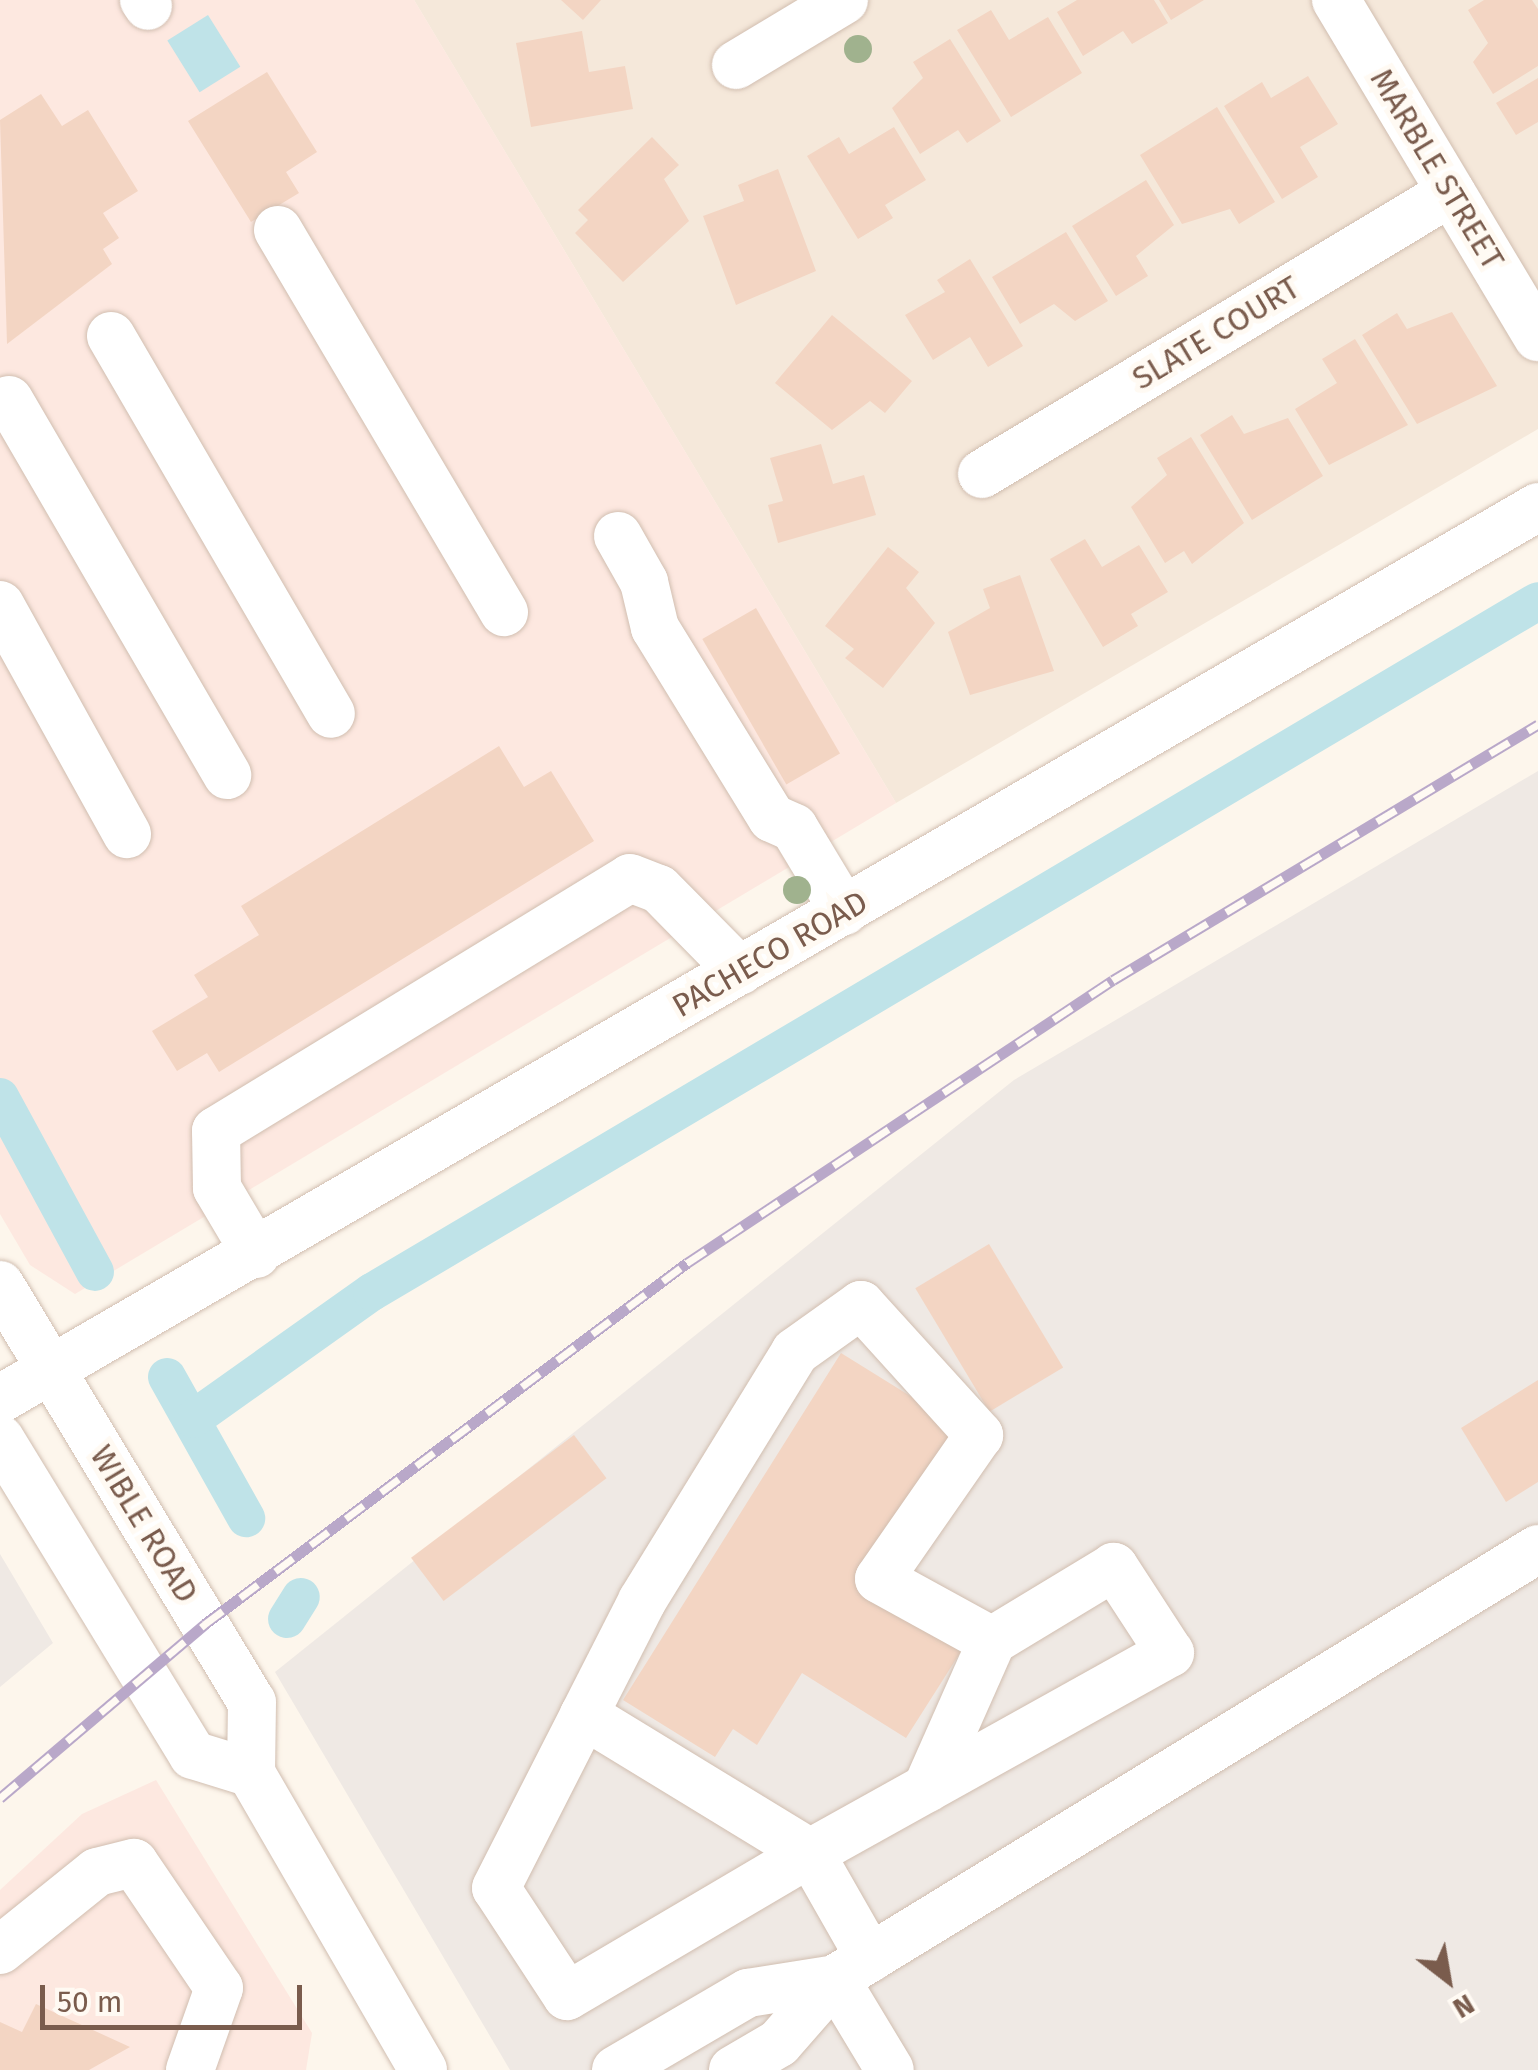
<!DOCTYPE html>
<html>
<head>
<meta charset="utf-8">
<style>
  body { margin:0 }
  #map { position:relative; width:1538px; height:2070px; overflow:hidden; background:#fdf6ec; font-family:"Fira Sans",sans-serif }
  div>[style] { position:absolute }
  [style*='--x'] { left:calc(var(--x)*1px); top:calc(var(--y)*1px); width:calc(var(--w)*1px); rotate:calc(var(--a)*1deg) }
  .residential>* { inset:0; background:#f5e8da }
  .commercial>* { inset:0; background:#fde8e0 }
  .industrial>* { inset:0; background:#efe9e4 }
  .water>* { inset:0; background:#bfe3e8; transform-origin:0 0 }
  .canal>* { height:38px; margin:-19px; padding:0 19px; transform-origin:19px; border-radius:19px; background:#bfe3e8 }
  .building>* { inset:0; background:#f3d5c3; transform-origin:0 0 }
  .roads { filter:drop-shadow(0 0 2px #d1beb0) drop-shadow(0 0 2px #d1beb0) }
  .minor>* { height:48px; margin:-24px; padding:0 24px; transform-origin:24px; border-radius:24px; background:#fff }
  .rail>* { height:11px; margin-top:-5.5px; transform-origin:0; background:repeating-linear-gradient(90deg,#fffaf3 0 22px,#b9a8c9 0 44px); box-sizing:border-box; border-block:2px solid #b9a8c9 }
  .trees>* { width:28px; height:28px; margin:-14px; border-radius:50%; background:#a0b28e }
  span { translate:-50% -50%; white-space:nowrap; text-align:center; line-height:1.15; -webkit-text-stroke:10px #fffaf3; paint-order:stroke }
  .street-label { font-size:32px; color:#7a5c4d }
  .north { position:absolute; left:1398px; top:1930px; width:100px; height:100px; -webkit-text-stroke:8px #fffaf3; paint-order:stroke; rotate:149deg; font-size:28px; font-weight:700; line-height:40px; text-align:center; color:#7a5c4d }
  .north::after { content:''; display:block; margin:auto; width:35px; height:45px; background:#7a5c4d; clip-path:polygon(50% 0,100% 100%,50% 72%,0 100%) }
  .scale { position:absolute; left:40px; top:1985px; width:262px; height:45px; box-sizing:border-box; border:5px solid #7a5c4d; border-top:0; padding-left:12px; font-size:30px; line-height:35px; white-space:nowrap; color:#7a5c4d; -webkit-text-stroke:8px #fffaf3; paint-order:stroke }
</style>
</head>
<body>
<div id="map">
  <div class="residential">
    <i style="clip-path:polygon(414px 0,1538px 0,1538px 429px,896px 803px)"></i>
  </div>
  <div class="commercial">
    <i style="clip-path:polygon(0 0,414px 0,896px 803px,75px 1294px,30px 1265px,0 1214px)"></i>
    <i style="clip-path:polygon(156px 1780px,312px 2033px,306px 2070px,0 2070px,0 1890px,82px 1814px)"></i>
  </div>
  <div class="industrial">
    <i style="clip-path:polygon(1538px 771px,1538px 2070px,510px 2070px,275px 1672px,1014px 1080px)"></i>
    <i style="clip-path:polygon(0 1554px,53px 1643px,0 1687px)"></i>
  </div>
  <div class="water">
    <i style="left:208px;top:15px;width:61px;height:48px;rotate:58deg"></i>
  </div>
  <div class="canal">
    <i style="--x:0;--y:1097;--w:199;--a:61.5"></i>
    <i style="--x:167;--y:1377;--w:162;--a:60.7"></i>
    <i style="--x:193;--y:1419;--w:219;--a:-35.4"></i>
    <i style="--x:372;--y:1292;--w:1355;--a:-30.65"></i>
    <i style="--x:287;--y:1619;--w:26;--a:-58"></i>
  </div>
  <div class="building">
    <i style="clip-path:polygon(561px 0,601px 0,583px 20px)"></i>
    <i style="clip-path:polygon(1077px 0,1154px 0,1168px 23px,1132px 44px,1123px 31px,1083px 56px,1057px 12px)"></i>
    <i style="clip-path:polygon(1159px 0,1204px 0,1171px 20px)"></i>
    <i style="clip-path:polygon(1484px 0,1532px 0,1538px 9px,1538px 66px,1493px 94px,1473px 62px,1488px 43px,1468px 10px)"></i>
    <i style="clip-path:polygon(991px 10px,1009px 40px,1048px 17px,1082px 73px,1011px 117px,957px 30px)"></i>
    <i style="clip-path:polygon(582px 31px,589px 72px,625px 66px,633px 109px,531px 127px,516px 43px)"></i>
    <i style="clip-path:polygon(950px 39px,1001px 121px,967px 143px,958px 130px,920px 154px,892px 108px,923px 78px,913px 62px)"></i>
    <i style="clip-path:polygon(267px 72px,317px 152px,286px 172px,299px 193px,251px 222px,188px 121px)"></i>
    <i style="clip-path:polygon(1308px 76px,1338px 124px,1300px 147px,1318px 177px,1282px 199px,1224px 106px,1262px 82px,1271px 98px)"></i>
    <i style="clip-path:polygon(1538px 78px,1538px 122px,1516px 135px,1496px 103px)"></i>
    <i style="clip-path:polygon(41px 94px,62px 126px,88px 110px,138px 191px,103px 213px,119px 238px,103px 249px,112px 264px,7px 344px,0 120px)"></i>
    <i style="clip-path:polygon(1217px 107px,1275px 202px,1239px 224px,1230px 209px,1182px 224px,1140px 155px)"></i>
    <i style="clip-path:polygon(894px 127px,926px 180px,885px 205px,893px 218px,858px 239px,807px 156px,839px 137px,849px 154px)"></i>
    <i style="clip-path:polygon(652px 137px,679px 165px,664px 179px,689px 221px,623px 282px,575px 233px,588px 220px,578px 210px)"></i>
    <i style="clip-path:polygon(778px 169px,816px 271px,736px 305px,703px 216px,744px 201px,738px 185px)"></i>
    <i style="clip-path:polygon(1146px 180px,1174px 225px,1136px 256px,1148px 276px,1116px 296px,1072px 226px)"></i>
    <i style="clip-path:polygon(1066px 232px,1108px 301px,1075px 321px,1054px 304px,1020px 324px,992px 277px)"></i>
    <i style="clip-path:polygon(970px 259px,1023px 346px,988px 367px,970px 337px,933px 360px,905px 315px,945px 292px,937px 280px)"></i>
    <i style="clip-path:polygon(1452px 312px,1497px 386px,1417px 424px,1362px 335px,1397px 313px,1407px 329px)"></i>
    <i style="clip-path:polygon(832px 315px,912px 381px,885px 413px,870px 401px,832px 430px,775px 383px)"></i>
    <i style="clip-path:polygon(1355px 339px,1408px 425px,1329px 465px,1295px 409px,1337px 383px,1322px 359px)"></i>
    <i style="clip-path:polygon(1232px 415px,1244px 434px,1288px 418px,1323px 476px,1252px 520px,1200px 435px)"></i>
    <i style="clip-path:polygon(1191px 437px,1244px 523px,1192px 564px,1184px 551px,1165px 563px,1131px 507px,1167px 475px,1157px 458px)"></i>
    <i style="clip-path:polygon(821px 444px,833px 484px,864px 475px,876px 515px,778px 543px,768px 505px,783px 501px,770px 458px)"></i>
    <i style="clip-path:polygon(1085px 539px,1102px 567px,1139px 545px,1168px 592px,1131px 614px,1138px 626px,1103px 647px,1050px 559px)"></i>
    <i style="clip-path:polygon(888px 547px,919px 572px,906px 588px,935px 623px,883px 688px,845px 658px,854px 649px,825px 626px)"></i>
    <i style="clip-path:polygon(1020px 575px,1054px 671px,970px 695px,948px 632px,990px 608px,983px 589px)"></i>
    <i style="left:756px;top:608px;width:168px;height:62px;rotate:60deg"></i>
    <i style="clip-path:polygon(499px 746px,524px 787px,551px 771px,594px 841px,219px 1072px,207px 1053px,177px 1071px,152px 1031px,208px 997px,194px 975px,259px 935px,241px 906px)"></i>
    <i style="left:989px;top:1244px;width:144px;height:86px;rotate:59deg"></i>
    <i style="clip-path:polygon(841px 1353px,957px 1425px,862px 1577px,967px 1642px,906px 1738px,802px 1673px,757px 1745px,733px 1729px,715px 1757px,623px 1700px)"></i>
    <i style="clip-path:polygon(1538px 1380px,1538px 1482px,1506px 1502px,1461px 1428px)"></i>
    <i style="left:574px;top:1435px;width:54px;height:204px;rotate:53deg"></i>
    <i style="clip-path:polygon(36px 2004px,130px 2047px,89px 2070px,0 2070px,0 2022px,22px 2032px)"></i>
  </div>
  <div class="roads">
    <div class="minor">
      <i style="--x:144;--y:0;--w:7;--a:56"></i>
      <i style="--x:1336;--y:0;--w:393;--a:59.1"></i>
      <i style="--x:736;--y:65;--w:126;--a:-31"></i>
      <i style="--x:278;--y:230;--w:444;--a:59.4"></i>
      <i style="--x:111;--y:336;--w:437;--a:59.8"></i>
      <i style="--x:9;--y:400;--w:434;--a:59.8"></i>
      <i style="--x:982;--y:474;--w:547;--a:-31.02"></i>
      <i style="--x:618;--y:536;--w:53;--a:60.5"></i>
      <i style="--x:644;--y:582;--w:47;--a:76.6"></i>
      <i style="--x:655;--y:628;--w:223;--a:58.4"></i>
      <i style="--x:772;--y:818;--w:24;--a:24"></i>
      <i style="--x:794;--y:828;--w:97;--a:58.9"></i>
      <i style="--x:0;--y:605;--w:262;--a:61"></i>
      <i style="--x:256;--y:1254;--w:77;--a:-120.6"></i>
      <i style="--x:217;--y:1188;--w:57;--a:-91"></i>
      <i style="--x:216;--y:1131;--w:485;--a:-31.4"></i>
      <i style="--x:630;--y:878;--w:31;--a:21"></i>
      <i style="--x:659;--y:889;--w:115;--a:45.4"></i>
      <i style="--x:0;--y:1285;--w:487;--a:58.9"></i>
      <i style="--x:252;--y:1702;--w:71;--a:90.8"></i>
      <i style="--x:251;--y:1773;--w:343;--a:59.9"></i>
      <i style="--x:0;--y:1399;--w:1778;--a:-30.11"></i>
      <i style="--x:0;--y:1439;--w:370;--a:58.6"></i>
      <i style="--x:193;--y:1755;--w:61;--a:17.2"></i>
      <i style="--x:584;--y:1715;--w:265;--a:31.4"></i>
      <i style="--x:810;--y:1853;--w:282;--a:149.5"></i>
      <i style="--x:567;--y:1996;--w:129;--a:-123.3"></i>
      <i style="--x:496;--y:1888;--w:194;--a:-63"></i>
      <i style="--x:584;--y:1715;--w:128;--a:-63"></i>
      <i style="--x:642;--y:1601;--w:292;--a:-58.4"></i>
      <i style="--x:795;--y:1352;--w:81;--a:-35.5"></i>
      <i style="--x:861;--y:1305;--w:176;--a:47.8"></i>
      <i style="--x:979;--y:1435;--w:175;--a:124.8"></i>
      <i style="--x:879;--y:1579;--w:129;--a:28.8"></i>
      <i style="--x:0;--y:1950;--w:124;--a:-38.8"></i>
      <i style="--x:97;--y:1872;--w:38;--a:-14"></i>
      <i style="--x:134;--y:1863;--w:151;--a:55.8"></i>
      <i style="--x:219;--y:1988;--w:87;--a:109.5"></i>
      <i style="--x:870;--y:1958;--w:121;--a:-119.7"></i>
      <i style="--x:810;--y:1853;--w:412;--a:-29.1"></i>
      <i style="--x:1170;--y:1653;--w:103;--a:-123.1"></i>
      <i style="--x:1114;--y:1567;--w:143;--a:148.8"></i>
      <i style="--x:992;--y:1641;--w:161;--a:113.9"></i>
      <i style="--x:835;--y:1979;--w:106;--a:58.9"></i>
      <i style="--x:616;--y:2070;--w:153;--a:-30.3"></i>
      <i style="--x:748;--y:1993;--w:88;--a:-9.1"></i>
      <i style="--x:733;--y:2070;--w:53;--a:-30.4"></i>
      <i style="--x:779;--y:2043;--w:85;--a:-48.8"></i>
      <i style="--x:835;--y:1979;--w:824;--a:-31.45"></i>
    </div>
  </div>
  <div class="rail">
    <i style="--x:0;--y:1798;--w:269;--a:-40.3"></i>
    <i style="--x:205;--y:1624;--w:602;--a:-36.83"></i>
    <i style="--x:687;--y:1263;--w:511;--a:-33.6"></i>
    <i style="--x:1113;--y:980;--w:496;--a:-31"></i>
  </div>
  <div class="trees">
    <i style="left:858px;top:49px"></i>
    <i style="left:797px;top:890px"></i>
  </div>
  <div class="street-label">
    <span style="left:1437px;top:169px;rotate:59deg">MARBLE STREET</span>
    <span style="left:1216px;top:333px;rotate:-31deg">SLATE COURT</span>
    <span style="left:770px;top:954px;rotate:-30deg">PACHECO ROAD</span>
    <span style="left:144px;top:1524px;rotate:59deg">WIBLE ROAD</span>
  </div>
  <div class="north">N</div>
  <div class="scale">50 m</div>
</div>
</body>
</html>
